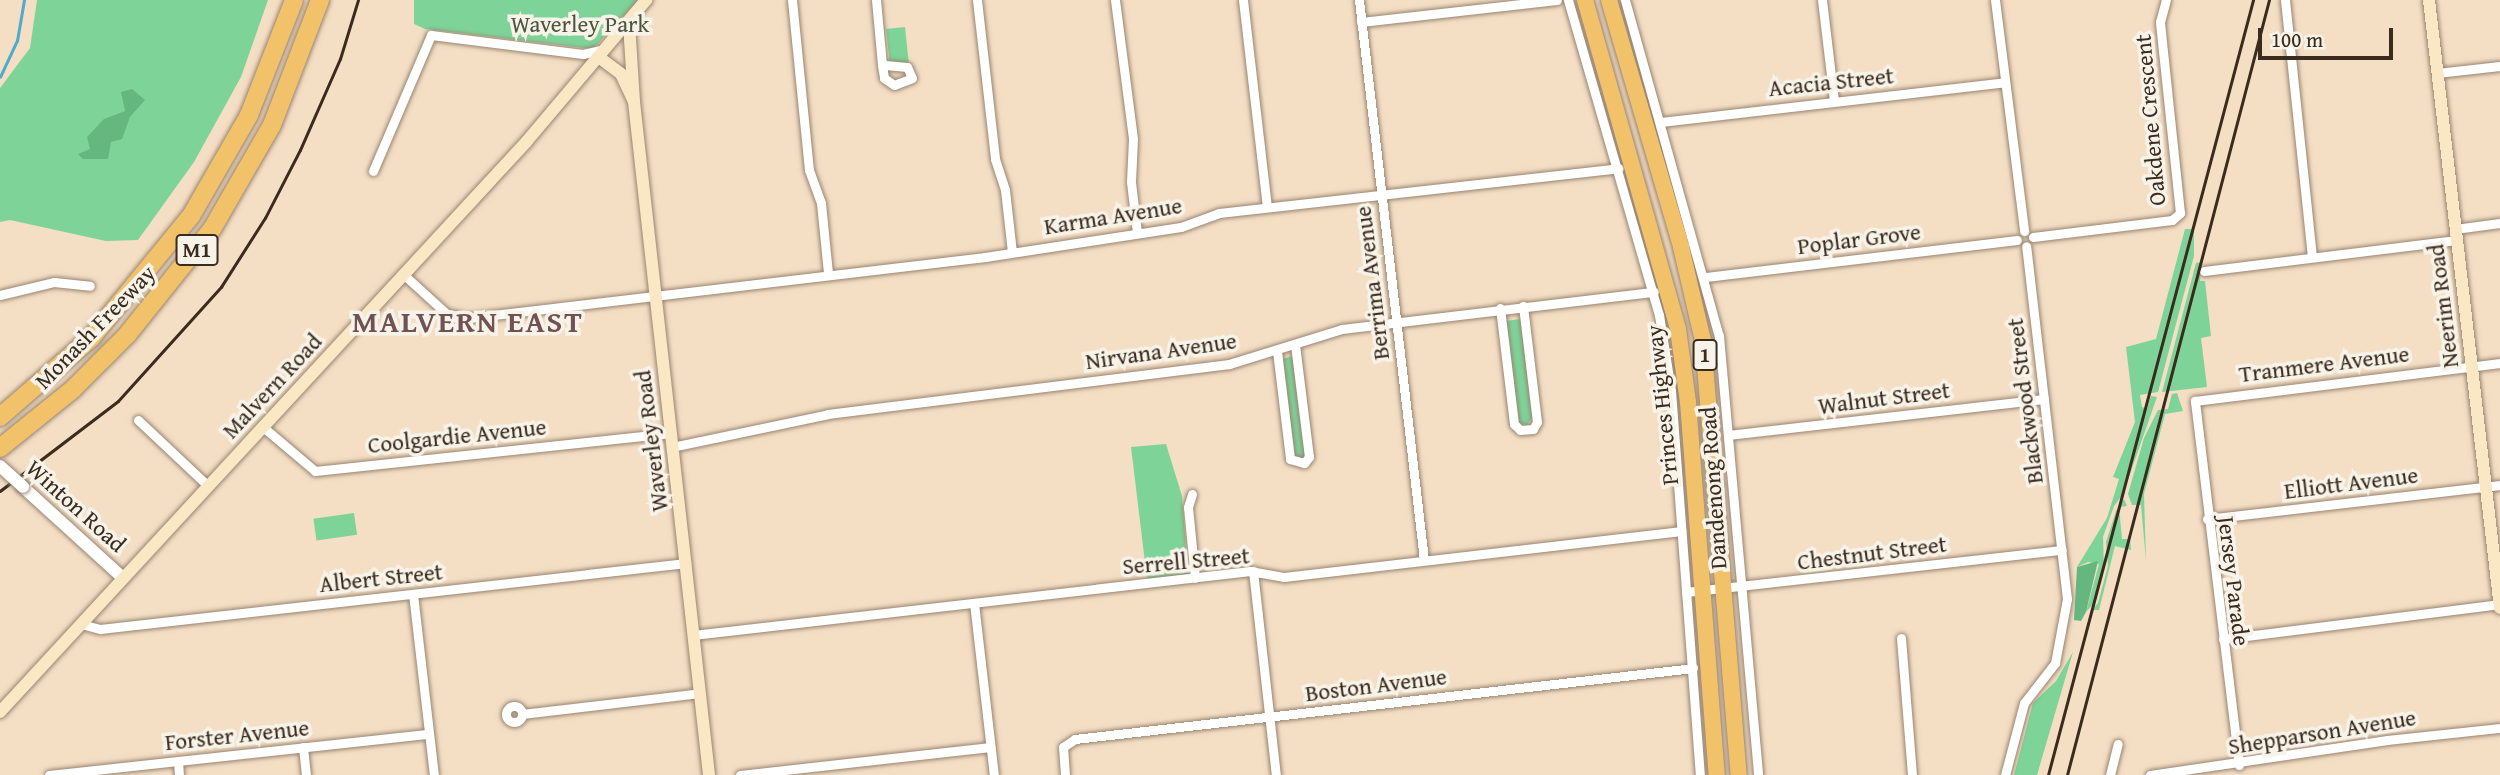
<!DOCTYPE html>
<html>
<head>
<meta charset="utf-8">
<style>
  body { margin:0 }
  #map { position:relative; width:2500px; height:775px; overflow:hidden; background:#f4dec4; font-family:"Gentium Book Plus",serif }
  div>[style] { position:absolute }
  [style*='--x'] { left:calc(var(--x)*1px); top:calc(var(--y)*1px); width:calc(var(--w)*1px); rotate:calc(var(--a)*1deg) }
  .green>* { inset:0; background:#7ed498; transform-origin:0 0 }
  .forest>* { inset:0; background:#66b680 }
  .stream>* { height:2.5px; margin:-1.25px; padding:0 1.25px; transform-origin:1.25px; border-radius:1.25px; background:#4faacd }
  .roads { filter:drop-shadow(0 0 2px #988471) drop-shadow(0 0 2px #988471) }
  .minor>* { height:9px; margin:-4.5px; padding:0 4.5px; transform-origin:4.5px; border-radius:4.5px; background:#fff }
  .minor>.ring { margin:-4.5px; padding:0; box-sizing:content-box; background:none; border:9px solid #fff; border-radius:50% }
  .tertiary>* { height:12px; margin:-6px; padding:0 6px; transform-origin:6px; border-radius:6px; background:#fff }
  .secondary>* { height:12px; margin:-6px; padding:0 6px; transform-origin:6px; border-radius:6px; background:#fae7c3 }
  .trunk>* { height:16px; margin:-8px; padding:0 8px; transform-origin:8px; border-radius:8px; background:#f2c26a }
  .motorway>* { height:18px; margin:-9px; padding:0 9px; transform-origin:9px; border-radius:9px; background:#f2c26a }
  .rail>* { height:2.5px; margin:-1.25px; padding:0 1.25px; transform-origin:1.25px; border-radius:1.25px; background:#3b2a1e }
  .bridges { filter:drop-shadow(0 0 2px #988471) drop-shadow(0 0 2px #988471) }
  .tertiary-bridge>* { height:12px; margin:-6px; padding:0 6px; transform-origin:6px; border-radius:6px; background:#fff }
  span { translate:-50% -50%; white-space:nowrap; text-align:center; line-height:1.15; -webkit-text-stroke:7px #f7f3e8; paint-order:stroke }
  .shield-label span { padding:2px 5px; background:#f7f3e8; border:2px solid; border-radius:5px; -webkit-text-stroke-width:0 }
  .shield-label { font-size:21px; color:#3b2a1e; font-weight:700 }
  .park-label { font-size:23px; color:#4c543c }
  .street-label { font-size:23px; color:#3b2a1e }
  .district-label { font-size:30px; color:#705254; font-weight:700; letter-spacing:2px }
  .scale { position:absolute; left:2258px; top:28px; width:135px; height:32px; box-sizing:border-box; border:4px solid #3b2a1e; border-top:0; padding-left:9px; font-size:21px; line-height:24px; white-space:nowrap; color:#3b2a1e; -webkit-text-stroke:5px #f7f3e8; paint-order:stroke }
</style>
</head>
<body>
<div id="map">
  <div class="green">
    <i style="clip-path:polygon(37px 0,268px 0,241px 77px,194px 162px,138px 240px,106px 241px,10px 220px,0 222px,0 88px,30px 48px)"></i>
    <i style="clip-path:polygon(414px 0,638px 0,593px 49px,425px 29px,414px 24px)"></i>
    <i style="left:905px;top:27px;width:36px;height:19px;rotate:84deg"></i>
    <i style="clip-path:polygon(2185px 229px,2194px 229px,2194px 256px,2158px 392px,2140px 395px,2142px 407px,2147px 409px,2151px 396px,2157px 397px,2123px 494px,2114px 506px,2103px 537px,2104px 567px,2095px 602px,2086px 612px,2099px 564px,2088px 562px,2077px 567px,2107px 518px,2119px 479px,2113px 477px,2135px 422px,2126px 347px,2156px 339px)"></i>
    <i style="clip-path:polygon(2202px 262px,2200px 281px,2205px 281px,2211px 336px,2201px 338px,2207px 387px,2162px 392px,2196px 263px)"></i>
    <i style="clip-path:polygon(1522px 319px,1533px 417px,1526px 426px,1518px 422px,1505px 321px)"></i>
    <i style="clip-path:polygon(1293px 356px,1305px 455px,1304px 459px,1293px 455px,1282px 359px)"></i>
    <i style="clip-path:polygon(2177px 393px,2183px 411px,2165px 414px,2144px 494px,2146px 561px,2141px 505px,2132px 505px,2128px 494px,2144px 438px,2158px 410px,2168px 409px,2172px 394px)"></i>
    <i style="clip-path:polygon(1166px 444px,1182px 496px,1188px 575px,1147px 579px,1131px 447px)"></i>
    <i style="clip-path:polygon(2124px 499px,2127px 506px,2119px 507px,2122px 539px,2130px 539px,2131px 550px,2115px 546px,2099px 610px,2092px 610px,2098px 603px,2108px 566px,2106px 542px,2116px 511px)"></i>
    <i style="left:354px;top:513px;width:22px;height:41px;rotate:82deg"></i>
    <i style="clip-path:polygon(2073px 652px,2037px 775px,2014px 775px,2033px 703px,2056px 681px)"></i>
  </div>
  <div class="forest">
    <i style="clip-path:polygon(132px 89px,145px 100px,130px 117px,122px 139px,111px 142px,108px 159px,83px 159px,78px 154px,90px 149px,87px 137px,104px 119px,125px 111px,121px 92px)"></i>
    <i style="clip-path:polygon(2098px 561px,2086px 612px,2081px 621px,2074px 620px,2077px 567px)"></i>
  </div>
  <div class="stream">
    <i style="--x:0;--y:77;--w:40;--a:-65"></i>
    <i style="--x:17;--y:41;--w:42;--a:-80.3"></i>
  </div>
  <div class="roads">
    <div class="minor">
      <i style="--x:792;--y:0;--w:171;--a:84.3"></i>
      <i style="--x:809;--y:170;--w:35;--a:70"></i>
      <i style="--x:821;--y:203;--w:70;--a:84.3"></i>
      <i style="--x:876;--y:0;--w:65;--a:84.7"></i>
      <i style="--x:882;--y:65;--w:13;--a:81"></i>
      <i style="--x:884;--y:78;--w:12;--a:35"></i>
      <i style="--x:894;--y:85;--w:19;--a:-21"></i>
      <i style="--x:912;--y:78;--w:12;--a:-114"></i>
      <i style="--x:907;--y:67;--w:25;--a:-175"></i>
      <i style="--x:977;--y:0;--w:160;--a:83.5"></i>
      <i style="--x:995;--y:159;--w:33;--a:72"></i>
      <i style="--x:1005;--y:190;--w:62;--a:83.6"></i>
      <i style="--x:1115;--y:0;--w:140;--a:82.6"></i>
      <i style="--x:1133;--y:139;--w:43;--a:92.7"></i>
      <i style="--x:1131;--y:182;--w:50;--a:83.2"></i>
      <i style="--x:1243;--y:0;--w:208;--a:83.4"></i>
      <i style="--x:1359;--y:0;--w:564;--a:83.38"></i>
      <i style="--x:1568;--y:0;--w:328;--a:73.9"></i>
      <i style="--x:1659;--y:315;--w:77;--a:81"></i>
      <i style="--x:1671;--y:391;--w:385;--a:85.7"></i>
      <i style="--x:1625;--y:0;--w:349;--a:74.4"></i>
      <i style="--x:1719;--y:336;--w:441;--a:84.9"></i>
      <i style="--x:1822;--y:0;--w:102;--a:83.2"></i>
      <i style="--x:1995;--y:0;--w:233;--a:82.8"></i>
      <i style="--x:2285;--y:0;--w:258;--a:84"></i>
      <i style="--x:1361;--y:22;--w:197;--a:-6.4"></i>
      <i style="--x:2437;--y:73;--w:63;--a:-6.3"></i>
      <i style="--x:1661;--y:122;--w:346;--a:-6.6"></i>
      <i style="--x:373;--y:171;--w:148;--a:-66.9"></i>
      <i style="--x:431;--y:35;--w:153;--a:7.1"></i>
      <i style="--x:583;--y:54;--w:18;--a:-13"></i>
      <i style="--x:2455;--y:229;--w:45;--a:-7.6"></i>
      <i style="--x:2033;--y:237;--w:140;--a:-7"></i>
      <i style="--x:2172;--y:220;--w:11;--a:-41"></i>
      <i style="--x:2180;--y:213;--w:192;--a:-96"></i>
      <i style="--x:2160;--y:22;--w:23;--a:-75"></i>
      <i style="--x:2204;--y:271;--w:254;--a:-7"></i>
      <i style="--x:403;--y:274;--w:59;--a:42.3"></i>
      <i style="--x:447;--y:314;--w:21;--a:11"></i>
      <i style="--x:468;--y:318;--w:521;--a:-6.73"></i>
      <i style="--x:985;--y:257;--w:198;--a:-8.7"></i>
      <i style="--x:1181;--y:227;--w:40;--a:-20.2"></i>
      <i style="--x:1219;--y:213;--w:402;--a:-6.4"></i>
      <i style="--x:1706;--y:277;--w:313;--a:-6.8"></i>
      <i style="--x:0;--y:295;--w:56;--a:-13.5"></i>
      <i style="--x:54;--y:282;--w:36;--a:6"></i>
      <i style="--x:1500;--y:308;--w:117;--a:83.1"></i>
      <i style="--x:1514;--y:424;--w:8;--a:45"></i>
      <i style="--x:1520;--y:430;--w:13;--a:-4"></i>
      <i style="--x:1533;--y:429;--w:8;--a:-60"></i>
      <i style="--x:1537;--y:422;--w:117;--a:-96.9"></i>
      <i style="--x:1277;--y:351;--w:109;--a:83.1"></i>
      <i style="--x:1290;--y:459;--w:15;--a:16"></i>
      <i style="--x:1304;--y:463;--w:8;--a:-50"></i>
      <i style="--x:1309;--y:457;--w:113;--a:-97.1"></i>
      <i style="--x:138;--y:420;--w:96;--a:43.3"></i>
      <i style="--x:263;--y:427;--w:68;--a:40.2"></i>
      <i style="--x:315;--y:471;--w:358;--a:-6.1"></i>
      <i style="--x:1728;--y:435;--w:318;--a:-6.5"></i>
      <i style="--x:672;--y:447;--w:159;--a:-11.9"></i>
      <i style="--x:828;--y:414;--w:404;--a:-7.1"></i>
      <i style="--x:1229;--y:364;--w:118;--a:-17.2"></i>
      <i style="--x:1342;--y:329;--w:314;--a:-6.8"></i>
      <i style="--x:1192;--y:494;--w:14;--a:107"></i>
      <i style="--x:1188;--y:507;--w:71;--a:84.4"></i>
      <i style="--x:2207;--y:519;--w:295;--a:-6.6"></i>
      <i style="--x:1253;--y:571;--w:205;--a:83.6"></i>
      <i style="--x:1686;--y:592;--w:378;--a:-6.4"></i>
      <i style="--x:413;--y:594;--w:182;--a:83.4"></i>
      <i style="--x:974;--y:603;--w:173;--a:83.4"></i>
      <i style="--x:81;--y:624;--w:20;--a:15"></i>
      <i style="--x:100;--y:629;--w:590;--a:-6.43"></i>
      <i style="--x:693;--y:635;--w:561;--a:-6.55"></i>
      <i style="--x:1250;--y:571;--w:35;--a:10"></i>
      <i style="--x:1284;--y:577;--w:400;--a:-6.6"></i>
      <i style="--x:1901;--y:638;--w:137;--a:85.4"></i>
      <i style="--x:2223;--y:639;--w:279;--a:-7.2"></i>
      <i class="ring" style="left:506px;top:706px;width:7px;height:7px"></i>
      <i style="--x:522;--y:714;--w:179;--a:-6.7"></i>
      <i style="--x:303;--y:747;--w:28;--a:84"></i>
      <i style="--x:178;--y:761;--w:14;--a:86"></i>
      <i style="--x:2239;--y:765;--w:367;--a:-96.9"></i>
      <i style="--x:2195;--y:401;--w:307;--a:-7.1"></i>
      <i style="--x:49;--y:775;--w:382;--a:-6.2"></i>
      <i style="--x:740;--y:775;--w:252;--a:-6.4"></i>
      <i style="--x:1065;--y:775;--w:28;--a:-94"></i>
      <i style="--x:1063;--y:747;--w:14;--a:-34"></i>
      <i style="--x:1075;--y:739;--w:622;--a:-6.55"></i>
      <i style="--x:2005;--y:775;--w:74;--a:-75.2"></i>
      <i style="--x:2024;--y:703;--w:51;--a:-52.2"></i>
      <i style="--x:2055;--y:663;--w:65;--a:-79.4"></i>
      <i style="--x:2067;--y:599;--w:355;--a:-96.6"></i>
      <i style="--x:2110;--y:775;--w:32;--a:-76"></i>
      <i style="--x:2150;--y:775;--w:240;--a:-8.4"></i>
      <i style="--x:2387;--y:740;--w:114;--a:-6.1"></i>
    </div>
    <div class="tertiary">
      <i style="--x:23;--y:487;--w:135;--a:42.3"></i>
    </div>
    <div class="secondary">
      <i style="--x:2429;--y:0;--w:612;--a:83.34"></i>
      <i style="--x:629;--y:24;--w:78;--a:86.3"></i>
      <i style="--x:634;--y:102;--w:677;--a:83.64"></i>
      <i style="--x:600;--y:58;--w:26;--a:37"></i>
      <i style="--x:621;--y:74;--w:29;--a:65"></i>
      <i style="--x:0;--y:712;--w:777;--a:-47.29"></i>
      <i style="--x:527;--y:141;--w:185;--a:-49.8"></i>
    </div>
    <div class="trunk">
      <i style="--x:1585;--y:0;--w:342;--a:74.2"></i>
      <i style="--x:1678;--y:329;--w:74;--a:82.2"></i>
      <i style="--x:1688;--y:402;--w:374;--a:85.6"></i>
      <i style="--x:1609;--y:0;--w:257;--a:73.7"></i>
      <i style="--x:1681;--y:247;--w:97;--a:76.8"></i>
      <i style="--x:1703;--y:341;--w:435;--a:85.3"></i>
    </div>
    <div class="motorway">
      <i style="--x:0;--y:417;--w:121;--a:-41"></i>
      <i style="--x:91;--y:338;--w:158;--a:-50.7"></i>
      <i style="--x:191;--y:216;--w:116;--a:-60.1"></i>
      <i style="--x:249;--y:115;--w:123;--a:-68.6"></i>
      <i style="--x:0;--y:448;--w:94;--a:-38.9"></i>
      <i style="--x:73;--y:389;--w:76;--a:-45"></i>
      <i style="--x:127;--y:335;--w:136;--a:-51.3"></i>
      <i style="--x:212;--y:229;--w:120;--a:-60"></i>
      <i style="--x:272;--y:125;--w:134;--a:-69"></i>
    </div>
  </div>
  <div class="rail">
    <i style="--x:0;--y:491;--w:148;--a:-37.3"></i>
    <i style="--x:118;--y:401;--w:154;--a:-47.9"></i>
    <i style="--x:221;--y:287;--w:82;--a:-57.5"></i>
    <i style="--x:265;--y:218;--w:76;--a:-62.8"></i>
    <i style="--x:300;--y:150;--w:99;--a:-66.3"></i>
    <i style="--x:340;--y:59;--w:62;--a:-73"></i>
    <i style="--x:2048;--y:775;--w:802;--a:-75.18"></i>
    <i style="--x:2067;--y:775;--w:801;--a:-75.39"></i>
  </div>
  <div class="bridges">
    <div class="tertiary-bridge">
      <i style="--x:0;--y:466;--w:31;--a:42"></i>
    </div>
  </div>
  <div class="shield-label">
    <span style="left:197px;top:250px">M1</span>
    <span style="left:1705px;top:355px">1</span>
  </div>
  <div class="park-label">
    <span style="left:580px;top:24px">Waverley Park</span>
  </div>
  <div class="street-label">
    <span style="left:1831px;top:82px;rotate:-6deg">Acacia Street</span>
    <span style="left:2150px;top:120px;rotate:-95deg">Oakdene Crescent</span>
    <span style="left:1113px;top:216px;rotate:-9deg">Karma Avenue</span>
    <span style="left:1859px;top:239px;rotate:-7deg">Poplar Grove</span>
    <span style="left:1372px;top:283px;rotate:-97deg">Berrima Avenue</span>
    <span style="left:2443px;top:306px;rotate:-97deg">Neerim Road</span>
    <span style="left:95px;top:327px;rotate:-46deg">Monash Freeway</span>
    <span style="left:1161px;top:351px;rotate:-8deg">Nirvana Avenue</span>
    <span style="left:2324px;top:364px;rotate:-7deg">Tranmere Avenue</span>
    <span style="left:272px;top:386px;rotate:-47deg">Malvern Road</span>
    <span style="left:1884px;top:398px;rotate:-7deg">Walnut Street</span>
    <span style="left:2025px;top:401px;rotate:-97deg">Blackwood Street</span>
    <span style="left:1662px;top:405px;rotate:-96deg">Princes Highway</span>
    <span style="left:457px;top:436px;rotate:-6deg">Coolgardie Avenue</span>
    <span style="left:651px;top:441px;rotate:-97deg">Waverley Road</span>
    <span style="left:2351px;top:483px;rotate:-7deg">Elliott Avenue</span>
    <span style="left:1713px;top:488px;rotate:-94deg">Dandenong Road</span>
    <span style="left:76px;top:506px;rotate:42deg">Winton Road</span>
    <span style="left:1872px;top:553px;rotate:-7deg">Chestnut Street</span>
    <span style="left:1186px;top:561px;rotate:-5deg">Serrell Street</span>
    <span style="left:381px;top:578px;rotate:-6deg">Albert Street</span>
    <span style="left:2234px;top:581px;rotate:83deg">Jersey Parade</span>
    <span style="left:1376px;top:685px;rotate:-7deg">Boston Avenue</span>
    <span style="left:2322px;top:732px;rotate:-9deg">Shepparson Avenue</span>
    <span style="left:237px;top:735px;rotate:-6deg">Forster Avenue</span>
  </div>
  <div class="district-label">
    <span style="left:468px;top:321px">MALVERN EAST</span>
  </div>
  <div class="scale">100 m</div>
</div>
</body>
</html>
